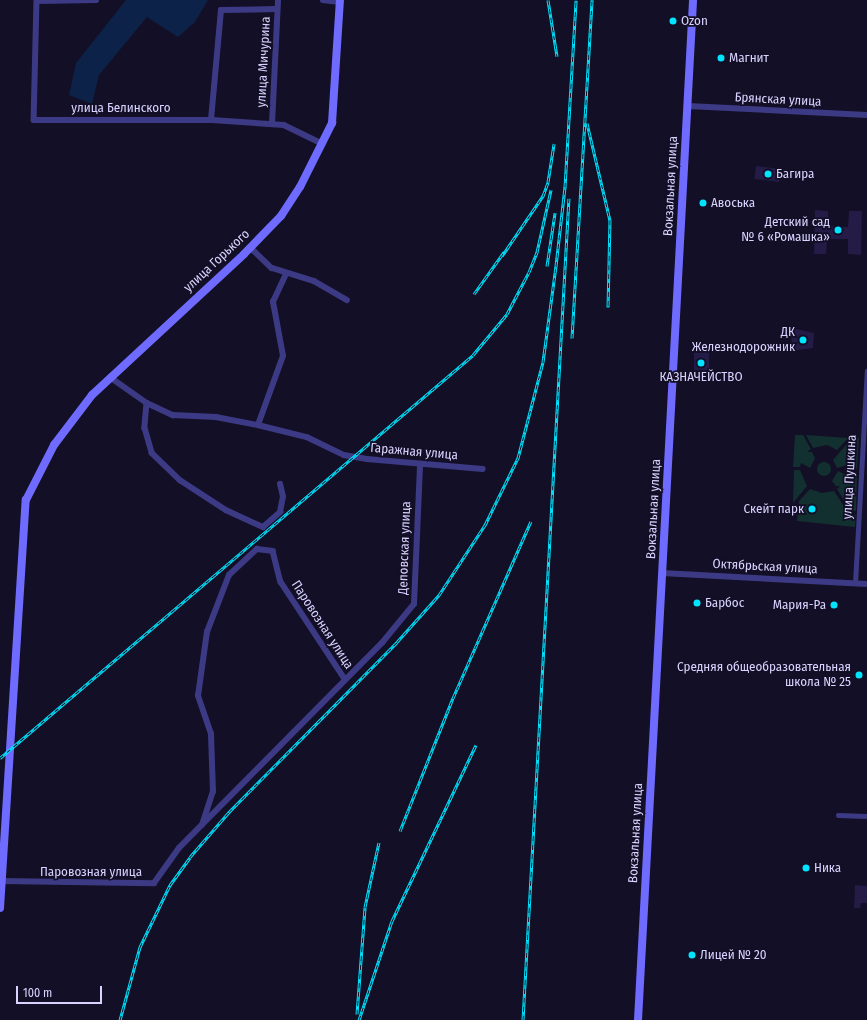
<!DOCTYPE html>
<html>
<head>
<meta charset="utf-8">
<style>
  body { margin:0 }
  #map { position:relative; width:867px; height:1020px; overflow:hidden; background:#130f26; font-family:"Fira Sans Condensed",sans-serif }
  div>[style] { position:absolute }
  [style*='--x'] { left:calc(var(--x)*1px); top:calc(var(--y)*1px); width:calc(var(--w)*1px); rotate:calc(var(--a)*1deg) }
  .green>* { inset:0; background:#12302f }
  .round { border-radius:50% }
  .water>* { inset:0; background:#0c2248 }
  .building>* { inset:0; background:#241b47; transform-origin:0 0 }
  .pedestrian>* { height:4.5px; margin:-2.25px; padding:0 2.25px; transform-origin:2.25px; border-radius:2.25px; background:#3d3a85 }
  .minor>* { height:5.5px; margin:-2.75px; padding:0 2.75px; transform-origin:2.75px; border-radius:2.75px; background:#3d3a85 }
  .secondary>* { height:8px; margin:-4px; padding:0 4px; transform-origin:4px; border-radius:4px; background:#6f6bff }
  .rail>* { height:3px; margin-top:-1.5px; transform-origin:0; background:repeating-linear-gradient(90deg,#130f26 0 4.5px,#00e5ff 0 9px); box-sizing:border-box; border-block:1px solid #00e5ff }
  .dots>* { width:11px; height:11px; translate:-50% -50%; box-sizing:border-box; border:2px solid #130f26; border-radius:50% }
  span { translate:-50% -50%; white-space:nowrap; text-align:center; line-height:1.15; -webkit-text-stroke:3.5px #130f26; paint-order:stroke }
  .poi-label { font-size:13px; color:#d9d4ff }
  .left { translate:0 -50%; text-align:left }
  .right { translate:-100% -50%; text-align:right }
  .street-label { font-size:13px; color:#d9d4ff }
  .scale { position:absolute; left:16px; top:986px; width:86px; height:18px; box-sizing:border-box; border:2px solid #d9d4ff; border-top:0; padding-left:5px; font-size:12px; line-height:14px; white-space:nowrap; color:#d9d4ff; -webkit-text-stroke:3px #130f26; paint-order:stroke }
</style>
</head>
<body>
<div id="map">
  <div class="green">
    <i style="clip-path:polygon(795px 435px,803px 435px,811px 449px,807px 452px,812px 452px,815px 458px,810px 468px,801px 463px,800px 467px,793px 467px)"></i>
    <i style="clip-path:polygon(806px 435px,848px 438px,837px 450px,827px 445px,813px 448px)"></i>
    <i style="clip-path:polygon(852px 438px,859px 438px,857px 469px,847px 465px,837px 468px,833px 460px)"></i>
    <i class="round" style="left:817px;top:462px;width:14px;height:14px"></i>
    <i style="clip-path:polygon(794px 470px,800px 470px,807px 486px,793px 503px)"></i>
    <i style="clip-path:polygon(838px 471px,846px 475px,847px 472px,857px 472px,856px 511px,851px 511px,837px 489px,840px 486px,836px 486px,832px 481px)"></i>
    <i style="clip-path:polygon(810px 489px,822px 493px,834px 491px,849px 514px,856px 515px,855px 527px,797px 521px,799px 501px)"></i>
  </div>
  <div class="water">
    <i style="clip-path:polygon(126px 0,208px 0,195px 22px,178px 37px,147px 17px,99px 75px,92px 104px,69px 95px,76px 63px)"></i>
  </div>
  <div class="building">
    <i style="left:756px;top:166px;width:25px;height:13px;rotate:7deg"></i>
    <i style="clip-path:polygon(815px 210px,828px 211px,828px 226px,848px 227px,849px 211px,862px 211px,861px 255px,848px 254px,848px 239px,827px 239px,826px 254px,814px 254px)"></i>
    <i style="clip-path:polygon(792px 328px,814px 333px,813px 348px,791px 351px)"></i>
    <i style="left:694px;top:348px;width:15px;height:31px"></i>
    <i style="clip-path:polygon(855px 885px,867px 886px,867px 903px,861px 903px,860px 908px,854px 908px)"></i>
  </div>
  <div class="pedestrian">
    <i style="--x:855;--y:583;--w:212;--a:-86.8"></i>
    <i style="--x:838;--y:815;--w:29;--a:2"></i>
  </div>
  <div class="minor">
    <i style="--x:37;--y:0;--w:120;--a:91.4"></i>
    <i style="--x:34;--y:120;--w:178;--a:0"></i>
    <i style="--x:212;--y:120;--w:72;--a:4"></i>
    <i style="--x:284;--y:125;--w:43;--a:26"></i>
    <i style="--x:323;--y:0;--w:17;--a:7"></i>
    <i style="--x:37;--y:1;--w:59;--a:-1"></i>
    <i style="--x:688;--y:106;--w:179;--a:2.9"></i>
    <i style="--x:211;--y:120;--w:110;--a:-84.8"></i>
    <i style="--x:221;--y:10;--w:56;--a:-1"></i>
    <i style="--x:272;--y:124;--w:124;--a:-87.2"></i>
    <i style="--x:250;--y:247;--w:30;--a:44"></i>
    <i style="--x:272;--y:268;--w:44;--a:17.2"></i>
    <i style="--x:314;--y:281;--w:38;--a:30"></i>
    <i style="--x:110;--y:377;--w:45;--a:35.1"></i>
    <i style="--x:147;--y:403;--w:29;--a:25"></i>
    <i style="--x:173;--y:415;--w:43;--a:2.7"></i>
    <i style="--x:216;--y:417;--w:43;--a:10.8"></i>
    <i style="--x:258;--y:425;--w:50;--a:13.8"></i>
    <i style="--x:307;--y:437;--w:41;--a:25.9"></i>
    <i style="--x:344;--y:455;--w:23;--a:10"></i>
    <i style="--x:367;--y:459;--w:116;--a:4.9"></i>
    <i style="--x:147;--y:403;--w:25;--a:95"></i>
    <i style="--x:145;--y:428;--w:26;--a:74"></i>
    <i style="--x:152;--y:453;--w:39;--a:44"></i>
    <i style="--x:180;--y:480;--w:55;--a:33.1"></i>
    <i style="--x:226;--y:510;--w:41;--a:24.7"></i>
    <i style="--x:263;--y:527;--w:23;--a:-41"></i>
    <i style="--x:280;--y:512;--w:15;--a:-79"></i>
    <i style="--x:283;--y:497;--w:13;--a:-103"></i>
    <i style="--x:258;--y:425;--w:73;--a:-70.1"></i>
    <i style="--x:283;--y:356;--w:55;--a:-100.5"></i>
    <i style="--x:273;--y:302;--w:31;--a:-65"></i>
    <i style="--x:662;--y:573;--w:205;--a:3.1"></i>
    <i style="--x:202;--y:825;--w:35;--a:-72"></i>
    <i style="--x:213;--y:792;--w:58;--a:-92"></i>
    <i style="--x:211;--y:734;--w:40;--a:-108.9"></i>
    <i style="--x:198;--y:696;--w:65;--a:-82"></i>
    <i style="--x:207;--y:632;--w:61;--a:-68.9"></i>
    <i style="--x:229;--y:575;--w:38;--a:-43"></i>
    <i style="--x:257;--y:549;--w:16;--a:7"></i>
    <i style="--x:273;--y:551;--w:32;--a:76"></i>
    <i style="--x:281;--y:582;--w:116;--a:56.6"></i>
    <i style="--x:2;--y:881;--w:152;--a:0.8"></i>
    <i style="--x:154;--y:883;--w:43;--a:-54.5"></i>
    <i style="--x:179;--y:848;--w:289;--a:-45.3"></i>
    <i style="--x:382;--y:643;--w:50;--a:-50.6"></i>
    <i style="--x:414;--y:604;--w:140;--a:-87.5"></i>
  </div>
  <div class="secondary">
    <i style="--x:0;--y:908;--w:409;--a:-86.4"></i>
    <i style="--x:26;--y:500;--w:62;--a:-63"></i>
    <i style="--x:54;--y:445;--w:63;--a:-52.8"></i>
    <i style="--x:92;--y:395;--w:207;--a:-42.8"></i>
    <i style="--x:244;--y:254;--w:53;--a:-45.8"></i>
    <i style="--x:281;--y:216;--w:35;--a:-57"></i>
    <i style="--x:300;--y:187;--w:72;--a:-63.4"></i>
    <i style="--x:332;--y:123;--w:123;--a:-86.3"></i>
    <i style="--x:638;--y:1020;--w:1021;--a:-86.91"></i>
  </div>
  <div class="rail">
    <i style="--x:548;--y:0;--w:57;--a:80.9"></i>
    <i style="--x:587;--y:123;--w:100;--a:76.7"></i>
    <i style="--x:610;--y:220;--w:87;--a:91.3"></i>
    <i style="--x:502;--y:256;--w:73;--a:-55.7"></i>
    <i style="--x:543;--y:196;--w:15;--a:-70"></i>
    <i style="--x:548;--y:182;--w:39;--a:-81"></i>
    <i style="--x:547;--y:266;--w:54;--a:-81.4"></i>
    <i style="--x:474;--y:294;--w:52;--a:-54.5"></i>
    <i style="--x:572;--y:338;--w:339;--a:-86.6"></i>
    <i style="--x:0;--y:758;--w:621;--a:-40.43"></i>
    <i style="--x:473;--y:355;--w:53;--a:-50.3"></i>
    <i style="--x:507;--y:314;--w:47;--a:-62.4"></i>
    <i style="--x:529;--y:272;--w:22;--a:-68"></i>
    <i style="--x:537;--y:252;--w:64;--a:-77.3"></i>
    <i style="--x:400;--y:831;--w:143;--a:-68.3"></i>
    <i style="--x:453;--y:698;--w:193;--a:-66.2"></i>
    <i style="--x:357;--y:1014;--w:107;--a:-85.7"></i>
    <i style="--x:365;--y:907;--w:66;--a:-77.8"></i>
    <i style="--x:120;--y:1020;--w:76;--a:-74.7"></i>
    <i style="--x:140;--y:947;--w:69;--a:-64.2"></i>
    <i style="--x:170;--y:885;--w:34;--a:-54"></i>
    <i style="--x:190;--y:857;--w:60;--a:-49.1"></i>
    <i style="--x:229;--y:812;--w:239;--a:-45.3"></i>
    <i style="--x:397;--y:642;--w:63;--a:-48.2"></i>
    <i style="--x:439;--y:595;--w:84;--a:-56.7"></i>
    <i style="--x:485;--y:525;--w:75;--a:-63.8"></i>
    <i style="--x:518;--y:458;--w:99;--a:-75.4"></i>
    <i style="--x:543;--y:362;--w:97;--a:-82.3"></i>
    <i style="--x:556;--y:266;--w:80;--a:-83.5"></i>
    <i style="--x:565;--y:187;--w:187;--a:-86.6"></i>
    <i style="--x:359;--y:1020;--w:104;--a:-71.6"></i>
    <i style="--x:392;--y:921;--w:195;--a:-64.5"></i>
    <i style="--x:523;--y:1020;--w:823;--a:-86.8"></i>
  </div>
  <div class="dots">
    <i style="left:673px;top:21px;background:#00e5ff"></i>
    <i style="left:721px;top:58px;background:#00e5ff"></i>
    <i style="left:768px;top:174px;background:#00e5ff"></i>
    <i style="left:703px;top:203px;background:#00e5ff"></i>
    <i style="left:838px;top:230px;background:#00e5ff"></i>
    <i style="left:803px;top:340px;background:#00e5ff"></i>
    <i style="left:701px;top:363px;background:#00e5ff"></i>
    <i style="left:812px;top:509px;background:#00e5ff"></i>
    <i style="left:697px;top:603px;background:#00e5ff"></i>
    <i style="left:834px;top:605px;background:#00e5ff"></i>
    <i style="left:859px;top:675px;background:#00e5ff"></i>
    <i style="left:806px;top:868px;background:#00e5ff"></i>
    <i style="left:692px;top:955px;background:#00e5ff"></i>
  </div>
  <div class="poi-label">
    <span class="left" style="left:681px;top:21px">Ozon</span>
    <span class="left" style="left:729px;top:58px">Магнит</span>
    <span class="left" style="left:776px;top:174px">Багира</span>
    <span class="left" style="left:711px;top:203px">Авоська</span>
    <span class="right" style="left:830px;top:230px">Детский сад<br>№ 6 «Ромашка»</span>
    <span class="right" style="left:795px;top:340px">ДК<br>Железнодорожник</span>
    <span style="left:701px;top:377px">КАЗНАЧЕЙСТВО</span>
    <span class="right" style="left:804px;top:509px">Скейт парк</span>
    <span class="left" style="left:705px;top:603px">Барбос</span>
    <span class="right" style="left:826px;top:605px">Мария-Ра</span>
    <span class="right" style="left:851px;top:675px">Средняя общеобразовательная<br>школа № 25</span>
    <span class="left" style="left:814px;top:868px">Ника</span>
    <span class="left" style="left:700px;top:955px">Лицей № 20</span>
  </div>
  <div class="street-label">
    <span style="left:264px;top:62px;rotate:-87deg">улица Мичурина</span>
    <span style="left:778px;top:100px;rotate:3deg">Брянская улица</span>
    <span style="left:121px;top:108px">улица Белинского</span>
    <span style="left:671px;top:186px;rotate:-87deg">Вокзальная улица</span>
    <span style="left:217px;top:261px;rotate:-43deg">улица Горького</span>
    <span style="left:414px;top:452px;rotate:5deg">Гаражная улица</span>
    <span style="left:850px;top:477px;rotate:-87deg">улица Пушкина</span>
    <span style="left:654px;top:509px;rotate:-87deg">Вокзальная улица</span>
    <span style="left:405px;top:548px;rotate:-88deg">Деповская улица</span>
    <span style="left:765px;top:567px;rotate:3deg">Октябрьская улица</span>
    <span style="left:322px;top:625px;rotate:57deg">Паровозная улица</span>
    <span style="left:636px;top:833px;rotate:-87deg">Вокзальная улица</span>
    <span style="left:91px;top:872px">Паровозная улица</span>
  </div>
  <div class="scale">100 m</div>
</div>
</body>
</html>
